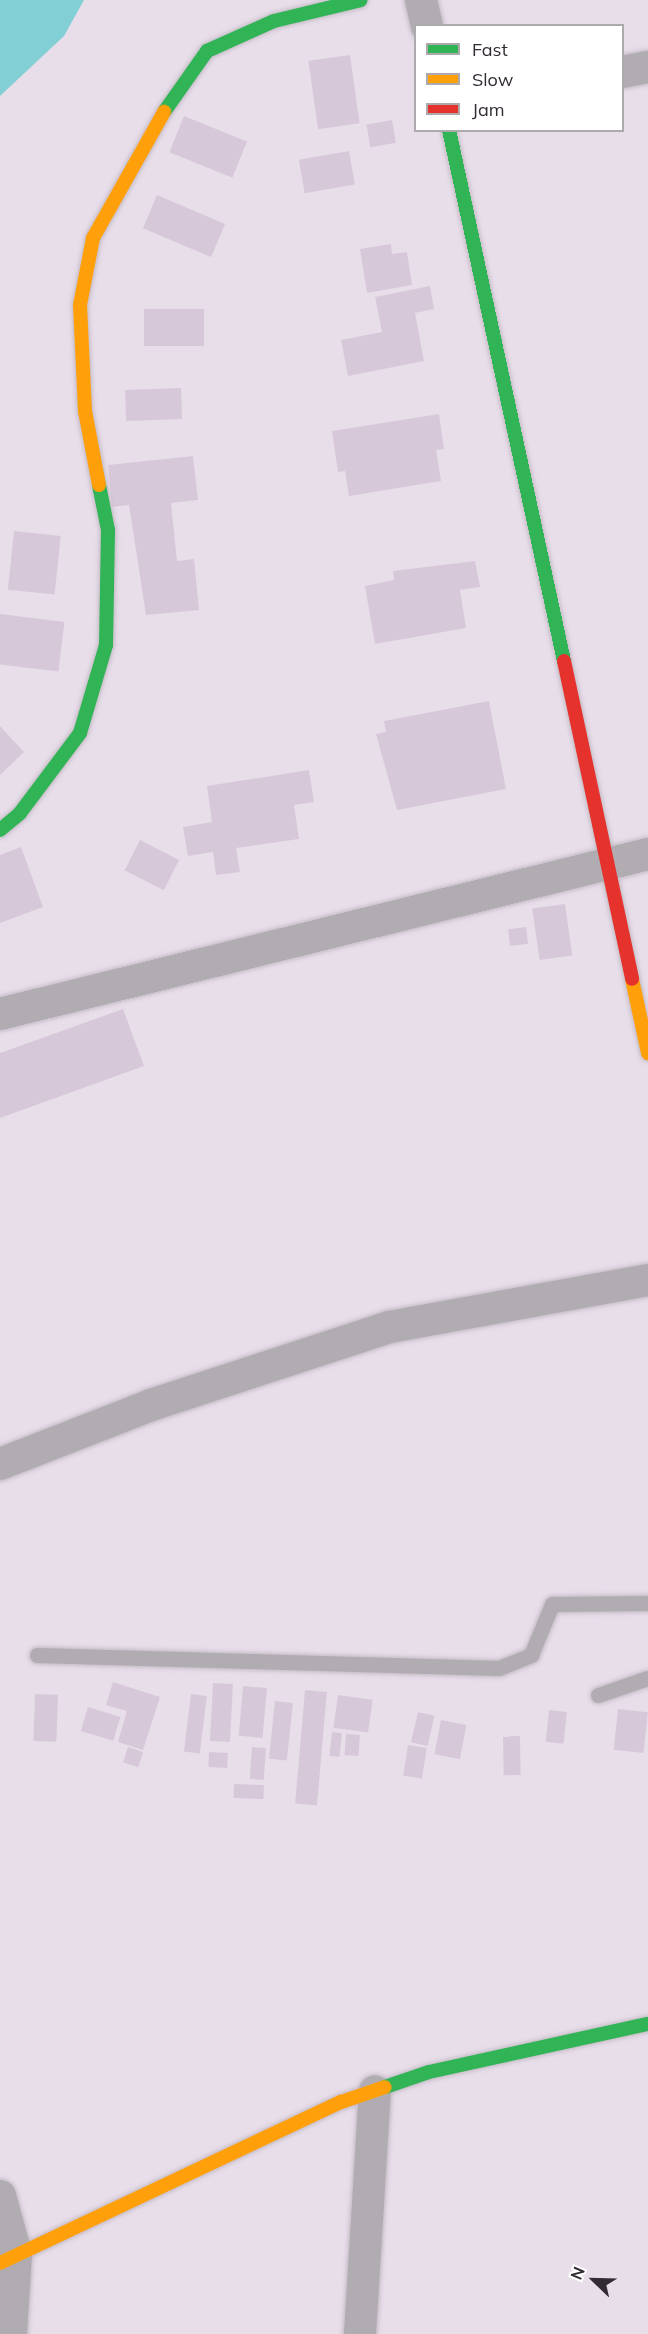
<!DOCTYPE html>
<html>
<head>
<meta charset="utf-8">
<style>
  body { margin:0 }
  #map { position:relative; width:648px; height:2334px; overflow:hidden; background:#e8deea; font-family:Mulish,sans-serif }
  div>[style] { position:absolute }
  [style*='--x'] { left:calc(var(--x)*1px); top:calc(var(--y)*1px); width:calc(var(--w)*1px); rotate:calc(var(--a)*1deg) }
  .water>* { inset:0; background:#82cfd5 }
  .building>* { inset:0; background:#d7c8d9; transform-origin:0 0 }
  .roads { filter:drop-shadow(0 0 2px #c3bbc5) drop-shadow(0 0 2px #c3bbc5) }
  .lane>* { height:15px; margin:-7.5px; padding:0 7.5px; transform-origin:7.5px; border-radius:7.5px; background:#b0acb1 }
  .street>* { height:32px; margin:-16px; padding:0 16px; transform-origin:16px; border-radius:16px; background:#b0acb1 }
  .fast>* { height:14px; margin:-7px; padding:0 7px; transform-origin:7px; border-radius:7px; background:#30b455 }
  .slow>* { height:14px; margin:-7px; padding:0 7px; transform-origin:7px; border-radius:7px; background:#ff9f0a }
  .jam>* { height:14px; margin:-7px; padding:0 7px; transform-origin:7px; border-radius:7px; background:#e5322d }
  span { translate:-50% -50%; white-space:nowrap; text-align:center; line-height:1.15; -webkit-text-stroke:4.5px #fff; paint-order:stroke }
  .legend { position:absolute; left:414px; top:24px; width:210px; height:108px; box-sizing:border-box; background:#fff; border:2px solid #adaaae; margin:0; padding:8px 10px; list-style:none; font-size:18px; color:#322b34 }
  .legend li { display:flex; align-items:center; gap:12px; height:30px }
  .legend b { width:30px; border:2px solid #adaaae }
  .north { position:absolute; left:564px; top:2250px; width:60px; height:60px; -webkit-text-stroke:4px #fff; paint-order:stroke; rotate:293deg; font-size:16px; font-weight:700; line-height:24px; text-align:center; color:#322b34 }
  .north::after { content:''; display:block; margin:auto; width:21px; height:27px; background:#322b34; clip-path:polygon(50% 0,100% 100%,50% 72%,0 100%) }
</style>
</head>
<body>
<div id="map">
  <div class="water">
    <i style="clip-path:polygon(0 0,84px 0,64px 36px,0 96px)"></i>
  </div>
  <div class="building">
    <i style="left:350px;top:55px;width:69px;height:42px;rotate:82deg"></i>
    <i style="left:184px;top:116px;width:68px;height:39px;rotate:22deg"></i>
    <i style="left:392px;top:120px;width:23px;height:26px;rotate:80deg"></i>
    <i style="left:349px;top:151px;width:34px;height:51px;rotate:80deg"></i>
    <i style="left:157px;top:195px;width:74px;height:36px;rotate:23deg"></i>
    <i style="clip-path:polygon(391px 244px,392px 254px,407px 252px,412px 285px,367px 293px,360px 249px)"></i>
    <i style="clip-path:polygon(430px 286px,434px 309px,415px 313px,424px 361px,348px 376px,341px 340px,382px 332px,375px 297px)"></i>
    <i style="left:144px;top:309px;width:60px;height:37px"></i>
    <i style="left:181px;top:388px;width:31px;height:56px;rotate:88deg"></i>
    <i style="clip-path:polygon(439px 414px,444px 449px,436px 450px,441px 481px,349px 496px,345px 471px,338px 472px,332px 431px)"></i>
    <i style="clip-path:polygon(193px 456px,198px 500px,171px 503px,177px 561px,194px 559px,199px 610px,146px 615px,129px 505px,112px 507px,108px 465px)"></i>
    <i style="left:14px;top:531px;width:47px;height:59px;rotate:6deg"></i>
    <i style="clip-path:polygon(475px 561px,480px 587px,460px 590px,466px 628px,375px 644px,365px 586px,394px 580px,393px 571px)"></i>
    <i style="left:0;top:614px;width:65px;height:50px;rotate:7deg"></i>
    <i style="clip-path:polygon(489px 701px,506px 789px,397px 810px,376px 734px,386px 732px,384px 721px)"></i>
    <i style="clip-path:polygon(0 726px,24px 752px,0 775px)"></i>
    <i style="clip-path:polygon(309px 770px,314px 802px,294px 805px,299px 839px,236px 848px,240px 872px,216px 875px,213px 852px,188px 856px,183px 827px,212px 822px,207px 786px)"></i>
    <i style="left:140px;top:840px;width:44px;height:34px;rotate:27deg"></i>
    <i style="clip-path:polygon(21px 847px,43px 907px,0 923px,0 855px)"></i>
    <i style="left:565px;top:904px;width:52px;height:33px;rotate:82deg"></i>
    <i style="left:526px;top:927px;width:17px;height:18px;rotate:83deg"></i>
    <i style="clip-path:polygon(123px 1009px,144px 1066px,0 1118px,0 1053px)"></i>
    <i style="clip-path:polygon(113px 1682px,160px 1697px,143px 1750px,118px 1742px,127px 1711px,106px 1705px)"></i>
    <i style="left:213px;top:1683px;width:20px;height:58px;rotate:3deg"></i>
    <i style="left:243px;top:1686px;width:24px;height:50px;rotate:5deg"></i>
    <i style="left:305px;top:1690px;width:22px;height:114px;rotate:5deg"></i>
    <i style="left:35px;top:1694px;width:23px;height:47px;rotate:2deg"></i>
    <i style="left:191px;top:1694px;width:16px;height:58px;rotate:7deg"></i>
    <i style="left:338px;top:1695px;width:35px;height:33px;rotate:8deg"></i>
    <i style="left:275px;top:1701px;width:18px;height:58px;rotate:6deg"></i>
    <i style="left:88px;top:1707px;width:34px;height:25px;rotate:17deg"></i>
    <i style="left:618px;top:1709px;width:30px;height:41px;rotate:6deg"></i>
    <i style="left:549px;top:1710px;width:18px;height:32px;rotate:6deg"></i>
    <i style="left:418px;top:1712px;width:17px;height:31px;rotate:13deg"></i>
    <i style="left:441px;top:1720px;width:26px;height:35px;rotate:11deg"></i>
    <i style="left:332px;top:1732px;width:10px;height:24px;rotate:6deg"></i>
    <i style="left:346px;top:1734px;width:14px;height:21px;rotate:4deg"></i>
    <i style="left:520px;top:1736px;width:39px;height:17px;rotate:89deg"></i>
    <i style="left:408px;top:1745px;width:19px;height:31px;rotate:9deg"></i>
    <i style="left:128px;top:1747px;width:16px;height:16px;rotate:18deg"></i>
    <i style="left:252px;top:1747px;width:14px;height:32px;rotate:4deg"></i>
    <i style="left:209px;top:1752px;width:19px;height:15px;rotate:3deg"></i>
    <i style="left:234px;top:1784px;width:30px;height:14px;rotate:2deg"></i>
  </div>
  <div class="roads">
    <div class="lane">
      <i style="--x:37;--y:1655;--w:462;--a:1.6"></i>
      <i style="--x:499;--y:1668;--w:35;--a:-22"></i>
      <i style="--x:531;--y:1655;--w:55;--a:-67.6"></i>
      <i style="--x:552;--y:1604;--w:96;--a:-0.6"></i>
      <i style="--x:598;--y:1695;--w:53;--a:-18.8"></i>
    </div>
    <div class="street">
      <i style="--x:421;--y:0;--w:27;--a:77"></i>
      <i style="--x:622;--y:72;--w:26;--a:-11"></i>
      <i style="--x:0;--y:1014;--w:667;--a:-13.87"></i>
      <i style="--x:0;--y:1464;--w:162;--a:-21.3"></i>
      <i style="--x:151;--y:1405;--w:251;--a:-18.1"></i>
      <i style="--x:390;--y:1327;--w:262;--a:-10.3"></i>
      <i style="--x:0;--y:2196;--w:60;--a:74.6"></i>
      <i style="--x:16;--y:2254;--w:80;--a:93.6"></i>
      <i style="--x:360;--y:2334;--w:243;--a:-86.5"></i>
    </div>
    <div class="fast">
      <i style="--x:164;--y:112;--w:75;--a:-54.8"></i>
      <i style="--x:207;--y:51;--w:73;--a:-24.1"></i>
      <i style="--x:274;--y:21;--w:89;--a:-13.6"></i>
      <i style="--x:449;--y:130;--w:543;--a:77.78"></i>
      <i style="--x:0;--y:830;--w:26;--a:-40"></i>
      <i style="--x:20;--y:813;--w:100;--a:-53.1"></i>
      <i style="--x:80;--y:733;--w:92;--a:-73.5"></i>
      <i style="--x:106;--y:645;--w:115;--a:-89"></i>
      <i style="--x:108;--y:530;--w:46;--a:-101.3"></i>
      <i style="--x:385;--y:2087;--w:46;--a:-18.8"></i>
      <i style="--x:429;--y:2072;--w:224;--a:-12.4"></i>
    </div>
    <div class="slow">
      <i style="--x:99;--y:485;--w:75;--a:-100.7"></i>
      <i style="--x:85;--y:411;--w:106;--a:-92.7"></i>
      <i style="--x:80;--y:305;--w:68;--a:-79"></i>
      <i style="--x:93;--y:238;--w:145;--a:-60.6"></i>
      <i style="--x:632;--y:979;--w:76;--a:77.8"></i>
      <i style="--x:0;--y:2263;--w:377;--a:-25.3"></i>
      <i style="--x:341;--y:2102;--w:46;--a:-18.8"></i>
    </div>
    <div class="jam">
      <i style="--x:564;--y:661;--w:325;--a:77.9"></i>
    </div>
  </div>
  <ul class="legend">
  <li><b style="height:8px;background:#30b455"></b>Fast</li>
  <li><b style="height:8px;background:#ff9f0a"></b>Slow</li>
  <li><b style="height:8px;background:#e5322d"></b>Jam</li>
  </ul>
  <div class="north">N</div>
</div>
</body>
</html>
